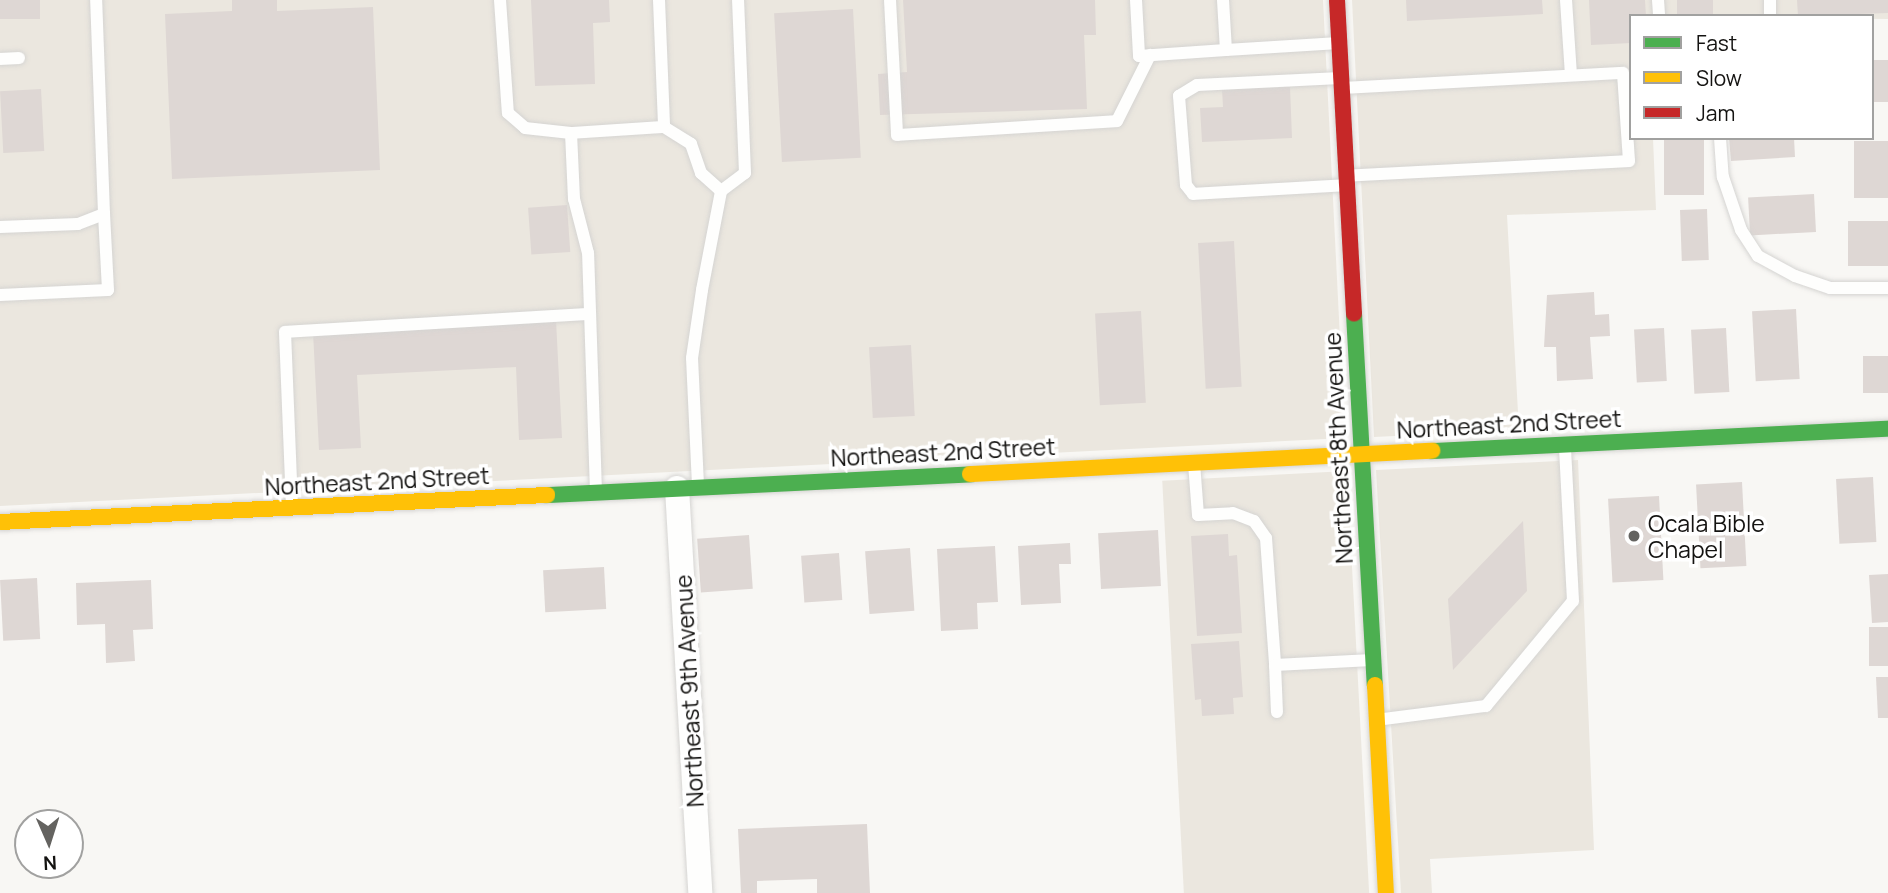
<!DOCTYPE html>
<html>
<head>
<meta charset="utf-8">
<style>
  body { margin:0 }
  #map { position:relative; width:1888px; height:893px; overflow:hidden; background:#f8f7f4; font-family:Manrope,sans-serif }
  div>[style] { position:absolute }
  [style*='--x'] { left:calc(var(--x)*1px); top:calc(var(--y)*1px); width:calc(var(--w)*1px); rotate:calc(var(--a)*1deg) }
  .built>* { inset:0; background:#ebe7df; transform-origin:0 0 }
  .building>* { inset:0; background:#ded7d4; transform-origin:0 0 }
  .roads { filter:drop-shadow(0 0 2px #d5d4d2) drop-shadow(0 0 2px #d5d4d2) }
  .lane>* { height:12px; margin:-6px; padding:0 6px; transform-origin:6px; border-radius:6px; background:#fefefd }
  .street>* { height:24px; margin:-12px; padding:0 12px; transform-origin:12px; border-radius:12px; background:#fefefd }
  .fast>* { height:16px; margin:-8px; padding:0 8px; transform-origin:8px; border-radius:8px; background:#4caf50 }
  .slow>* { height:16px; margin:-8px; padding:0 8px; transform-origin:8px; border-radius:8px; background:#ffc107 }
  .jam>* { height:16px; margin:-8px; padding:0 8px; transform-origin:8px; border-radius:8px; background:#c62828 }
  .dots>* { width:19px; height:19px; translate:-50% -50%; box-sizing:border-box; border:4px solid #fff; border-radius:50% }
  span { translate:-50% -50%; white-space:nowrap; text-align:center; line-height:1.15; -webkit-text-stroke:7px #fff; paint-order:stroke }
  .street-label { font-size:23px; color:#141311 }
  .poi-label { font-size:23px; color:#141311 }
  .left { translate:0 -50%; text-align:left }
  .legend { position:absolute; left:1629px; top:14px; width:245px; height:126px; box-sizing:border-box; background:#fff; border:2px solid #a1a1a0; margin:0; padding:9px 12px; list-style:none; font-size:21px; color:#141311 }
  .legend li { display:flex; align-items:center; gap:14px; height:35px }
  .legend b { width:35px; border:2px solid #a1a1a0 }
  .north { position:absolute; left:14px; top:809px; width:70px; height:70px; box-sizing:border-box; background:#fff; border:2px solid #a1a1a0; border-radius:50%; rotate:177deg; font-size:19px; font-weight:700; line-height:28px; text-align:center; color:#141311 }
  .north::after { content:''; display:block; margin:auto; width:24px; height:32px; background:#646360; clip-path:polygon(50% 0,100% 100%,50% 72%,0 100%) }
</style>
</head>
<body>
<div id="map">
  <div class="built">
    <i style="clip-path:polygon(0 0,1323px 0,1345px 438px,0 506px)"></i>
    <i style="clip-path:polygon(1352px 0,1888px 0,1888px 19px,1631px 16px,1631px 138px,1653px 138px,1656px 210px,1507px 215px,1519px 430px,1374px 437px)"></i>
    <i style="clip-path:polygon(1578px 460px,1594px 850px,1430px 859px,1432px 893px,1401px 893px,1376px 470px)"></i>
    <i style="left:1347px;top:471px;width:423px;height:185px;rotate:87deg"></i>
  </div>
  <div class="building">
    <i style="left:0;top:0;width:40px;height:19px"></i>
    <i style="clip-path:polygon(232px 0,277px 0,277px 11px,373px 7px,380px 170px,172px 179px,165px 14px,232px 11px)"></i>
    <i style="clip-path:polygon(531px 0,609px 0,610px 22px,593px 23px,595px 84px,535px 86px)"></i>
    <i style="clip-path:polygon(903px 0,1095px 0,1096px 35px,1084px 35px,1087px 109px,880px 115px,878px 74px,907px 72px)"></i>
    <i style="clip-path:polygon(1406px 0,1542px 0,1543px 14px,1407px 21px)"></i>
    <i style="clip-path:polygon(1589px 0,1645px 0,1646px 16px,1631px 16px,1631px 43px,1591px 45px)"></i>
    <i style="left:1677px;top:0;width:36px;height:16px"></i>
    <i style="clip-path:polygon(1797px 0,1888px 0,1888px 13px,1798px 16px)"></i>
    <i style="left:853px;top:9px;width:149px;height:79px;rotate:87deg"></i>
    <i style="left:1888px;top:60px;width:42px;height:16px;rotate:90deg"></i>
    <i style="clip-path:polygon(1290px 87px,1292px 138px,1202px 142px,1200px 108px,1223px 107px,1222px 89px)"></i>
    <i style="left:41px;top:89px;width:62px;height:41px;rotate:87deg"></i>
    <i style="left:1664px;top:138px;width:40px;height:57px"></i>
    <i style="clip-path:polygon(1729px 138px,1794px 138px,1795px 157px,1731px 161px)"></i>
    <i style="left:1888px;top:141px;width:57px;height:34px;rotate:90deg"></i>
    <i style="left:1814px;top:194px;width:38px;height:66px;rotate:87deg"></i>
    <i style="left:567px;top:205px;width:47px;height:39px;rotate:86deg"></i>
    <i style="left:1707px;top:209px;width:51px;height:27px;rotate:88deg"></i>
    <i style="left:1888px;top:221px;width:45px;height:40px;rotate:90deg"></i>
    <i style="left:1234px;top:241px;width:146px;height:36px;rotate:87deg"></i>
    <i style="clip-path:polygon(1594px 292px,1595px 315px,1609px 314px,1610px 336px,1590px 337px,1593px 379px,1557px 381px,1556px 347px,1544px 347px,1547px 295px)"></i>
    <i style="left:1796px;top:309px;width:70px;height:44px;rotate:87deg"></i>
    <i style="left:1141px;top:311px;width:92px;height:46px;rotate:87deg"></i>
    <i style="clip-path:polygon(556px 320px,562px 438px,519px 440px,516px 367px,357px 375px,361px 448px,319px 450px,313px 332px)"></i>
    <i style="left:1664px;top:328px;width:53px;height:30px;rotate:87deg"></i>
    <i style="left:1726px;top:328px;width:64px;height:35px;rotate:87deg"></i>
    <i style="left:911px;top:345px;width:71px;height:42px;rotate:87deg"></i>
    <i style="left:1888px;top:356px;width:37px;height:25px;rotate:90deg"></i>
    <i style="left:1873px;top:477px;width:65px;height:37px;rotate:87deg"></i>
    <i style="left:1742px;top:482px;width:84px;height:46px;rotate:87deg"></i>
    <i style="left:1659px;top:496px;width:84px;height:51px;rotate:87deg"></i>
    <i style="clip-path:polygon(1523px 521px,1527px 591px,1453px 670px,1448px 599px)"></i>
    <i style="left:1158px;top:530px;width:56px;height:60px;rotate:87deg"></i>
    <i style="clip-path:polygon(1228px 534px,1229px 556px,1237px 555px,1242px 633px,1197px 636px,1191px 536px)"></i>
    <i style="left:749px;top:535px;width:54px;height:52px;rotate:86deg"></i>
    <i style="clip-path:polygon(1070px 543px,1071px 564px,1059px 564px,1061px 603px,1021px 605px,1018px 546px)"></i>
    <i style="clip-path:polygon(995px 546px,998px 602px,977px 603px,978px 629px,941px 631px,937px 549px)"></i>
    <i style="left:910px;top:548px;width:63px;height:45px;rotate:86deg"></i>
    <i style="left:839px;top:553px;width:47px;height:38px;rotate:86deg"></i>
    <i style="left:604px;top:567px;width:42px;height:61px;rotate:87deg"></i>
    <i style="clip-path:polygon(1888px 574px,1888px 622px,1872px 623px,1869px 575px)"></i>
    <i style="left:37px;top:578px;width:61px;height:37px;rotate:87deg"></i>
    <i style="clip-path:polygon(151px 580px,153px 629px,133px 630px,135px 661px,106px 663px,105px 624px,77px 625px,76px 583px)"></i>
    <i style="left:1888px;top:627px;width:39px;height:19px;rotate:90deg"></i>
    <i style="clip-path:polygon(1239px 641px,1243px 697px,1233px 698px,1234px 714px,1202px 716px,1201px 699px,1195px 700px,1191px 644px)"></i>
    <i style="clip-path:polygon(1876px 677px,1888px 677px,1888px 718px,1878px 718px)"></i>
    <i style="clip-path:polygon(867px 824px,870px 893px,817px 893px,817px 879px,757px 881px,757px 893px,741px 893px,738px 829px)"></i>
  </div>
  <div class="roads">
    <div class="lane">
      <i style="--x:500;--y:0;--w:113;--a:86"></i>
      <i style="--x:508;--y:113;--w:23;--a:41"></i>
      <i style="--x:525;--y:128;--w:46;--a:6.2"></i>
      <i style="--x:659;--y:0;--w:127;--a:87.7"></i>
      <i style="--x:664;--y:127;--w:32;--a:32"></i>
      <i style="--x:691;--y:144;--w:31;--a:71"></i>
      <i style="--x:701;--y:173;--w:27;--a:42"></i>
      <i style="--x:890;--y:0;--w:135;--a:87"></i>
      <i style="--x:897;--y:135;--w:220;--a:-3.6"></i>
      <i style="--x:1117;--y:121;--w:74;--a:-63.4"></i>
      <i style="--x:1136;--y:0;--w:56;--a:86.9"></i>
      <i style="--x:1139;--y:56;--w:87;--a:-3.9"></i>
      <i style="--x:1223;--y:0;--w:50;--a:86.6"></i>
      <i style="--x:1226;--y:50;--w:113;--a:-3.5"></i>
      <i style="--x:1566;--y:0;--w:75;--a:86.2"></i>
      <i style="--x:1658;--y:0;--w:16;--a:86"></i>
      <i style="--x:1770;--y:0;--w:16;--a:90"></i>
      <i style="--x:0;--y:59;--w:19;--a:-3"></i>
      <i style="--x:1340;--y:78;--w:143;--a:177.2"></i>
      <i style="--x:1197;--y:85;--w:21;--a:149"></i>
      <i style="--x:1179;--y:96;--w:89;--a:85.5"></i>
      <i style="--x:1186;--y:185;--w:11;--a:52"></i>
      <i style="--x:1193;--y:194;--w:154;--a:-3.3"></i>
      <i style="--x:1344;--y:88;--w:279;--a:-3.1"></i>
      <i style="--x:1623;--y:73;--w:88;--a:86.1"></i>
      <i style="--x:1629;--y:161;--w:282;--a:177"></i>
      <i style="--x:1720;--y:138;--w:39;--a:86"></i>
      <i style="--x:1723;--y:177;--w:56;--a:71.2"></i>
      <i style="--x:1741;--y:230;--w:31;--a:57"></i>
      <i style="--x:1758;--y:256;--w:42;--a:28.4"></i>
      <i style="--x:1795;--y:276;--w:37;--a:19"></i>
      <i style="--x:1830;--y:288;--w:58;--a:0"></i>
      <i style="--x:0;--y:227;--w:78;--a:-2.2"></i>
      <i style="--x:78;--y:224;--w:28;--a:-21"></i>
      <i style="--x:104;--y:214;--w:214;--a:-92.1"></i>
      <i style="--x:0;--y:295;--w:108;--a:-2.7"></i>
      <i style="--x:108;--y:290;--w:76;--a:-93"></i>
      <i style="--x:1194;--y:463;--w:52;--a:85.6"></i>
      <i style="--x:1198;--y:515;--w:35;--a:-3"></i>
      <i style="--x:1233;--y:513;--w:22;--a:21"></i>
      <i style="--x:1254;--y:521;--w:21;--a:55"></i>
      <i style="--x:1266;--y:538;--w:127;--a:85.9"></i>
      <i style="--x:1275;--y:665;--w:97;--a:-3"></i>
      <i style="--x:698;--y:485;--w:127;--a:-92.7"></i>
      <i style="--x:692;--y:358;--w:69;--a:-81.6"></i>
      <i style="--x:702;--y:290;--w:101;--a:-79.1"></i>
      <i style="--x:721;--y:191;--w:30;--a:-37"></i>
      <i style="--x:745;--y:173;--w:173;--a:-92.3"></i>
      <i style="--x:596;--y:492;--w:239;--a:-91.9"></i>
      <i style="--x:588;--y:253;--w:56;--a:-104.5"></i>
      <i style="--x:574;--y:199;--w:66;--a:-92.6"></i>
      <i style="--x:571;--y:133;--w:93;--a:-3.7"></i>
      <i style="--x:292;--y:506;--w:174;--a:-92.3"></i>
      <i style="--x:285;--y:332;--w:305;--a:-3.4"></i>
      <i style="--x:1275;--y:665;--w:47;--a:87.6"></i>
      <i style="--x:1376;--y:720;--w:111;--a:-7.3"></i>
      <i style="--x:1486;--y:706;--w:136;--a:-50.4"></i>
      <i style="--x:1573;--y:601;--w:154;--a:-93"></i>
    </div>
    <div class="street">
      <i style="--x:677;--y:488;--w:406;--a:86.7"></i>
    </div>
    <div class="fast">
      <i style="--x:1354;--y:314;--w:372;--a:86.8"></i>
      <i style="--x:1432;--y:451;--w:457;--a:-2.8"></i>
      <i style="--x:547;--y:495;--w:424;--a:-2.8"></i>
    </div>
    <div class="slow">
      <i style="--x:970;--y:474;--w:463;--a:-2.9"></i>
      <i style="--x:0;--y:522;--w:548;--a:-2.83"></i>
      <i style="--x:1375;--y:685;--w:208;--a:87"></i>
    </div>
    <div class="jam">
      <i style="--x:1337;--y:0;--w:314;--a:86.9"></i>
    </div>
  </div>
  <div class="dots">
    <i style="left:1634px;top:536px;background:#646360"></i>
  </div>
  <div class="street-label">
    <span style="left:1509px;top:424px;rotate:-3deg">Northeast 2nd Street</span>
    <span style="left:1338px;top:448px;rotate:-93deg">Northeast 8th Avenue</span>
    <span style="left:943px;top:452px;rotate:-3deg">Northeast 2nd Street</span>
    <span style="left:377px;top:481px;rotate:-3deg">Northeast 2nd Street</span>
    <span style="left:689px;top:691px;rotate:-93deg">Northeast 9th Avenue</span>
  </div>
  <div class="poi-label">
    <span class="left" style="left:1648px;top:536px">Ocala Bible<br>Chapel</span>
  </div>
  <ul class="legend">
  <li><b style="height:9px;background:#4caf50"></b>Fast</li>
  <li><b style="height:9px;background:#ffc107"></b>Slow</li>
  <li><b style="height:9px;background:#c62828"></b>Jam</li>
  </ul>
  <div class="north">N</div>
</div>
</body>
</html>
